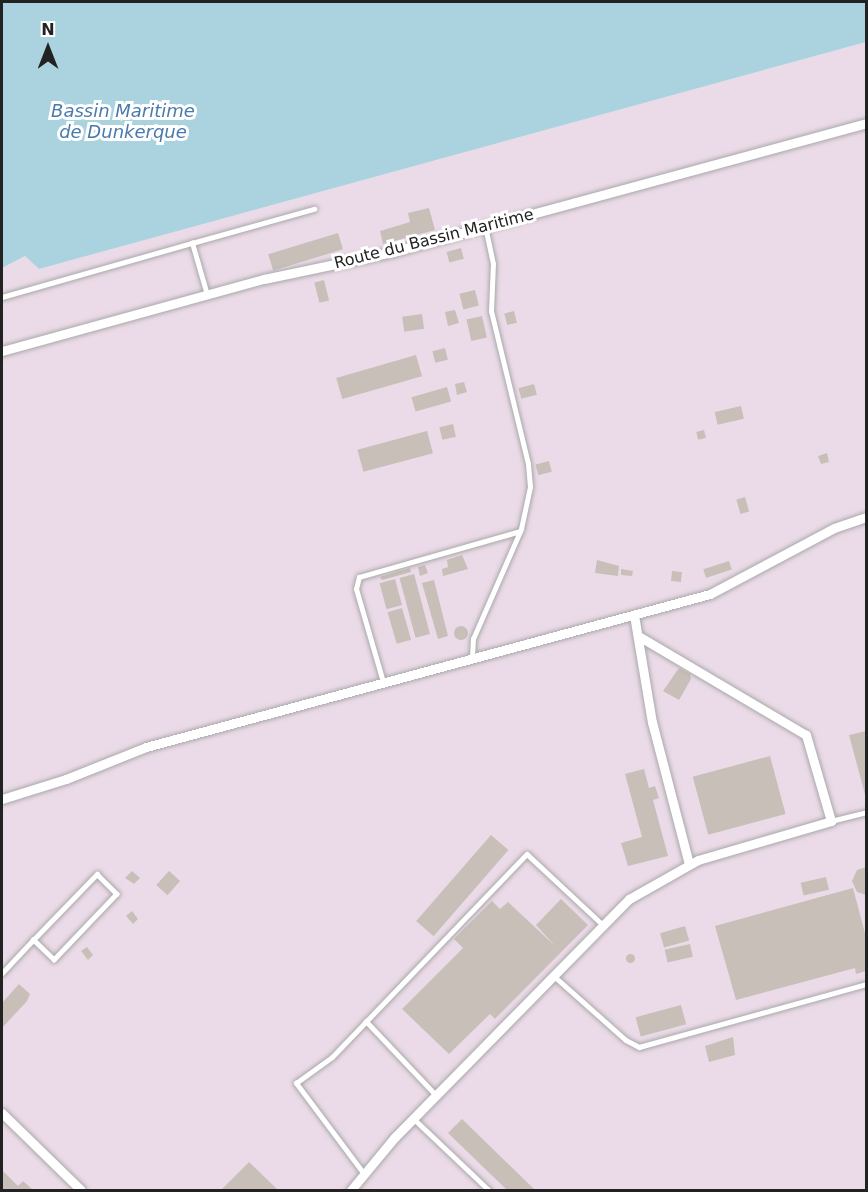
<!DOCTYPE html>
<html>
<head>
<meta charset="utf-8">
<style>
  body { margin:0 }
  #map { position:relative; width:868px; height:1192px; overflow:hidden; background:#f2efe9; font-family:"DejaVu Sans",sans-serif }
  div>[style] { position:absolute }
  [style*='--x'] { left:calc(var(--x)*1px); top:calc(var(--y)*1px); width:calc(var(--w)*1px); rotate:calc(var(--a)*1deg) }
  .industrial>* { inset:0; background:#ebdbe8 }
  .water>* { inset:0; background:#aad3df }
  .building>* { inset:0; background:#c7bfb8; transform-origin:0 0 }
  .round { border-radius:50% }
  .roads { filter:drop-shadow(0 0 2px #a9a9a9) drop-shadow(0 0 2px #a9a9a9) }
  .service>* { height:4.5px; margin:-2.25px; padding:0 2.25px; transform-origin:2.25px; border-radius:2.25px; background:#fff }
  .minor>* { height:9px; margin:-4.5px; padding:0 4.5px; transform-origin:4.5px; border-radius:4.5px; background:#fff }
  span { translate:-50% -50%; white-space:nowrap; text-align:center; line-height:1.15; -webkit-text-stroke:6px #fff; paint-order:stroke }
  .street-label { font-size:16px; color:#222 }
  .water-label { font-size:18px; color:#4a7aab; font-style:italic }
  .frame { position:absolute; inset:0; border:3px solid #222; pointer-events:none }
  .north { position:absolute; left:18px; top:18px; width:60px; height:60px; -webkit-text-stroke:4px #fff; paint-order:stroke; rotate:0deg; font-size:16px; font-weight:700; line-height:24px; text-align:center; color:#222 }
  .north::after { content:''; display:block; margin:auto; width:21px; height:27px; background:#222; clip-path:polygon(50% 0,100% 100%,50% 72%,0 100%) }
</style>
</head>
<body>
<div id="map">
  <div class="industrial">
    <i style="clip-path:polygon(866px 42px,866px 1190px,2px 1190px,2px 268px,25px 256px,39px 269px)"></i>
  </div>
  <div class="water">
    <i style="clip-path:polygon(2px 2px,866px 2px,866px 42px,39px 269px,25px 256px,2px 268px)"></i>
  </div>
  <div class="building">
    <i style="clip-path:polygon(429px 208px,435px 230px,383px 244px,380px 231px,410px 222px,408px 213px)"></i>
    <i style="left:338px;top:233px;width:17px;height:73px;rotate:73deg"></i>
    <i style="left:461px;top:248px;width:11px;height:15px;rotate:75deg"></i>
    <i style="left:324px;top:280px;width:21px;height:10px;rotate:76deg"></i>
    <i style="left:475px;top:290px;width:16px;height:16px;rotate:76deg"></i>
    <i style="clip-path:polygon(455px 310px,459px 323px,448px 326px,445px 312px)"></i>
    <i style="left:514px;top:311px;width:12px;height:10px;rotate:76deg"></i>
    <i style="left:422px;top:314px;width:15px;height:20px;rotate:82deg"></i>
    <i style="left:482px;top:316px;width:22px;height:16px;rotate:77deg"></i>
    <i style="left:445px;top:348px;width:12px;height:13px;rotate:76deg"></i>
    <i style="left:416px;top:355px;width:22px;height:83px;rotate:74deg"></i>
    <i style="clip-path:polygon(464px 382px,467px 392px,457px 395px,455px 384px)"></i>
    <i style="left:534px;top:384px;width:11px;height:16px;rotate:75deg"></i>
    <i style="left:447px;top:387px;width:15px;height:37px;rotate:74deg"></i>
    <i style="left:741px;top:406px;width:13px;height:27px;rotate:77deg"></i>
    <i style="left:453px;top:424px;width:13px;height:14px;rotate:77deg"></i>
    <i style="left:704px;top:430px;width:8px;height:8px;rotate:76deg"></i>
    <i style="left:427px;top:431px;width:23px;height:72px;rotate:75deg"></i>
    <i style="clip-path:polygon(827px 453px,829px 462px,821px 464px,818px 456px)"></i>
    <i style="left:549px;top:461px;width:11px;height:14px;rotate:75deg"></i>
    <i style="left:745px;top:497px;width:15px;height:9px;rotate:74deg"></i>
    <i style="clip-path:polygon(462px 555px,468px 569px,443px 576px,442px 569px,448px 567px,447px 560px)"></i>
    <i style="clip-path:polygon(597px 560px,619px 566px,618px 576px,595px 573px)"></i>
    <i style="left:729px;top:561px;width:9px;height:27px;rotate:72deg"></i>
    <i style="clip-path:polygon(425px 565px,428px 573px,420px 576px,418px 567px)"></i>
    <i style="clip-path:polygon(410px 568px,411px 572px,382px 580px,380px 577px)"></i>
    <i style="clip-path:polygon(621px 569px,633px 571px,632px 576px,621px 575px)"></i>
    <i style="left:672px;top:571px;width:10px;height:10px;rotate:6deg"></i>
    <i style="left:414px;top:574px;width:62px;height:15px;rotate:75deg"></i>
    <i style="left:395px;top:579px;width:27px;height:16px;rotate:75deg"></i>
    <i style="clip-path:polygon(434px 580px,448px 636px,438px 639px,422px 583px)"></i>
    <i style="left:402px;top:608px;width:33px;height:15px;rotate:74deg"></i>
    <i class="round" style="left:454px;top:626px;width:14px;height:14px"></i>
    <i style="clip-path:polygon(679px 668px,690px 674px,691px 679px,679px 700px,663px 691px)"></i>
    <i style="clip-path:polygon(866px 731px,866px 798px,849px 735px)"></i>
    <i style="left:770px;top:756px;width:60px;height:80px;rotate:75deg"></i>
    <i style="clip-path:polygon(644px 769px,649px 788px,655px 786px,659px 798px,653px 800px,668px 856px,628px 866px,621px 843px,642px 837px,625px 774px)"></i>
    <i style="left:491px;top:835px;width:23px;height:114px;rotate:41deg"></i>
    <i style="clip-path:polygon(866px 867px,866px 895px,857px 892px,852px 881px,857px 870px)"></i>
    <i style="clip-path:polygon(132px 871px,140px 878px,134px 884px,125px 878px)"></i>
    <i style="left:169px;top:871px;width:15px;height:19px;rotate:42deg"></i>
    <i style="left:826px;top:877px;width:13px;height:26px;rotate:77deg"></i>
    <i style="clip-path:polygon(853px 888px,866px 937px,866px 971px,856px 974px,855px 968px,736px 1000px,715px 926px)"></i>
    <i style="clip-path:polygon(561px 899px,588px 925px,495px 1019px,490px 1014px,449px 1054px,402px 1009px,463px 948px,454px 939px,492px 901px,500px 909px,508px 902px,555px 946px,536px 925px)"></i>
    <i style="clip-path:polygon(132px 911px,138px 919px,133px 924px,126px 916px)"></i>
    <i style="left:685px;top:926px;width:15px;height:26px;rotate:74deg"></i>
    <i style="left:690px;top:944px;width:13px;height:26px;rotate:77deg"></i>
    <i style="clip-path:polygon(87px 947px,93px 955px,88px 960px,81px 951px)"></i>
    <i class="round" style="left:625.5px;top:953.5px;width:9px;height:9px"></i>
    <i style="clip-path:polygon(19px 984px,30px 994px,27px 1001px,2px 1028px,2px 1003px)"></i>
    <i style="left:681px;top:1005px;width:20px;height:47px;rotate:75deg"></i>
    <i style="clip-path:polygon(733px 1037px,735px 1055px,709px 1062px,705px 1046px)"></i>
    <i style="clip-path:polygon(462px 1119px,535px 1190px,507px 1190px,448px 1133px)"></i>
    <i style="clip-path:polygon(249px 1162px,278px 1190px,221px 1190px)"></i>
    <i style="clip-path:polygon(2px 1170px,18px 1186px,23px 1181px,33px 1190px,2px 1190px)"></i>
  </div>
  <div class="roads">
    <div class="service">
      <i style="--x:207;--y:295;--w:54;--a:-106.1"></i>
      <i style="--x:192;--y:243;--w:127;--a:-15.6"></i>
      <i style="--x:2;--y:297;--w:198;--a:-15.9"></i>
      <i style="--x:472;--y:657;--w:18;--a:-87"></i>
      <i style="--x:473;--y:639;--w:120;--a:-66.4"></i>
      <i style="--x:521;--y:529;--w:43;--a:-77.9"></i>
      <i style="--x:530;--y:487;--w:23;--a:-95"></i>
      <i style="--x:528;--y:464;--w:157;--a:-103.6"></i>
      <i style="--x:491;--y:311;--w:47;--a:-87.6"></i>
      <i style="--x:493;--y:264;--w:38;--a:-102"></i>
      <i style="--x:383;--y:682;--w:97;--a:-106.2"></i>
      <i style="--x:356;--y:589;--w:12;--a:-76"></i>
      <i style="--x:359;--y:577;--w:167;--a:-15.9"></i>
      <i style="--x:831;--y:821;--w:36;--a:-14"></i>
      <i style="--x:2;--y:973;--w:45;--a:-46.8"></i>
      <i style="--x:33;--y:940;--w:92;--a:-45.9"></i>
      <i style="--x:97;--y:874;--w:28;--a:45"></i>
      <i style="--x:117;--y:894;--w:91;--a:133.7"></i>
      <i style="--x:54;--y:960;--w:29;--a:-136"></i>
      <i style="--x:554;--y:976;--w:96;--a:41.6"></i>
      <i style="--x:626;--y:1040;--w:15;--a:28"></i>
      <i style="--x:639;--y:1047;--w:236;--a:-15.5"></i>
      <i style="--x:366;--y:1021;--w:102;--a:46.6"></i>
      <i style="--x:413;--y:1118;--w:105;--a:43.5"></i>
      <i style="--x:363;--y:1173;--w:112;--a:-126.7"></i>
      <i style="--x:296;--y:1083;--w:44;--a:-35.8"></i>
      <i style="--x:332;--y:1057;--w:281;--a:-46.2"></i>
      <i style="--x:527;--y:854;--w:103;--a:43"></i>
    </div>
    <div class="minor">
      <i style="--x:2;--y:351;--w:272;--a:-15.4"></i>
      <i style="--x:264;--y:279;--w:131;--a:-11.9"></i>
      <i style="--x:392;--y:252;--w:491;--a:-15.2"></i>
      <i style="--x:634;--y:615;--w:109;--a:80.5"></i>
      <i style="--x:652;--y:722;--w:147;--a:75.4"></i>
      <i style="--x:2;--y:799;--w:67;--a:-17.4"></i>
      <i style="--x:66;--y:779;--w:86;--a:-21.8"></i>
      <i style="--x:146;--y:747;--w:584;--a:-15.18"></i>
      <i style="--x:710;--y:594;--w:140;--a:-28"></i>
      <i style="--x:834;--y:528;--w:34;--a:-19"></i>
      <i style="--x:2;--y:1113;--w:110;--a:44.3"></i>
      <i style="--x:351;--y:1190;--w:67;--a:-50.4"></i>
      <i style="--x:394;--y:1138;--w:335;--a:-45.5"></i>
      <i style="--x:629;--y:899;--w:79;--a:-29.5"></i>
      <i style="--x:698;--y:860;--w:139;--a:-16.3"></i>
      <i style="--x:831;--y:821;--w:90;--a:-106.2"></i>
      <i style="--x:806;--y:735;--w:193;--a:-149.4"></i>
    </div>
  </div>
  <div class="street-label">
    <span style="left:434px;top:239px;rotate:-14deg">Route du Bassin Maritime</span>
  </div>
  <div class="water-label">
    <span style="left:123px;top:122px">Bassin Maritime<br>de Dunkerque</span>
  </div>
  <div class="frame"></div>
  <div class="north">N</div>
</div>
</body>
</html>
